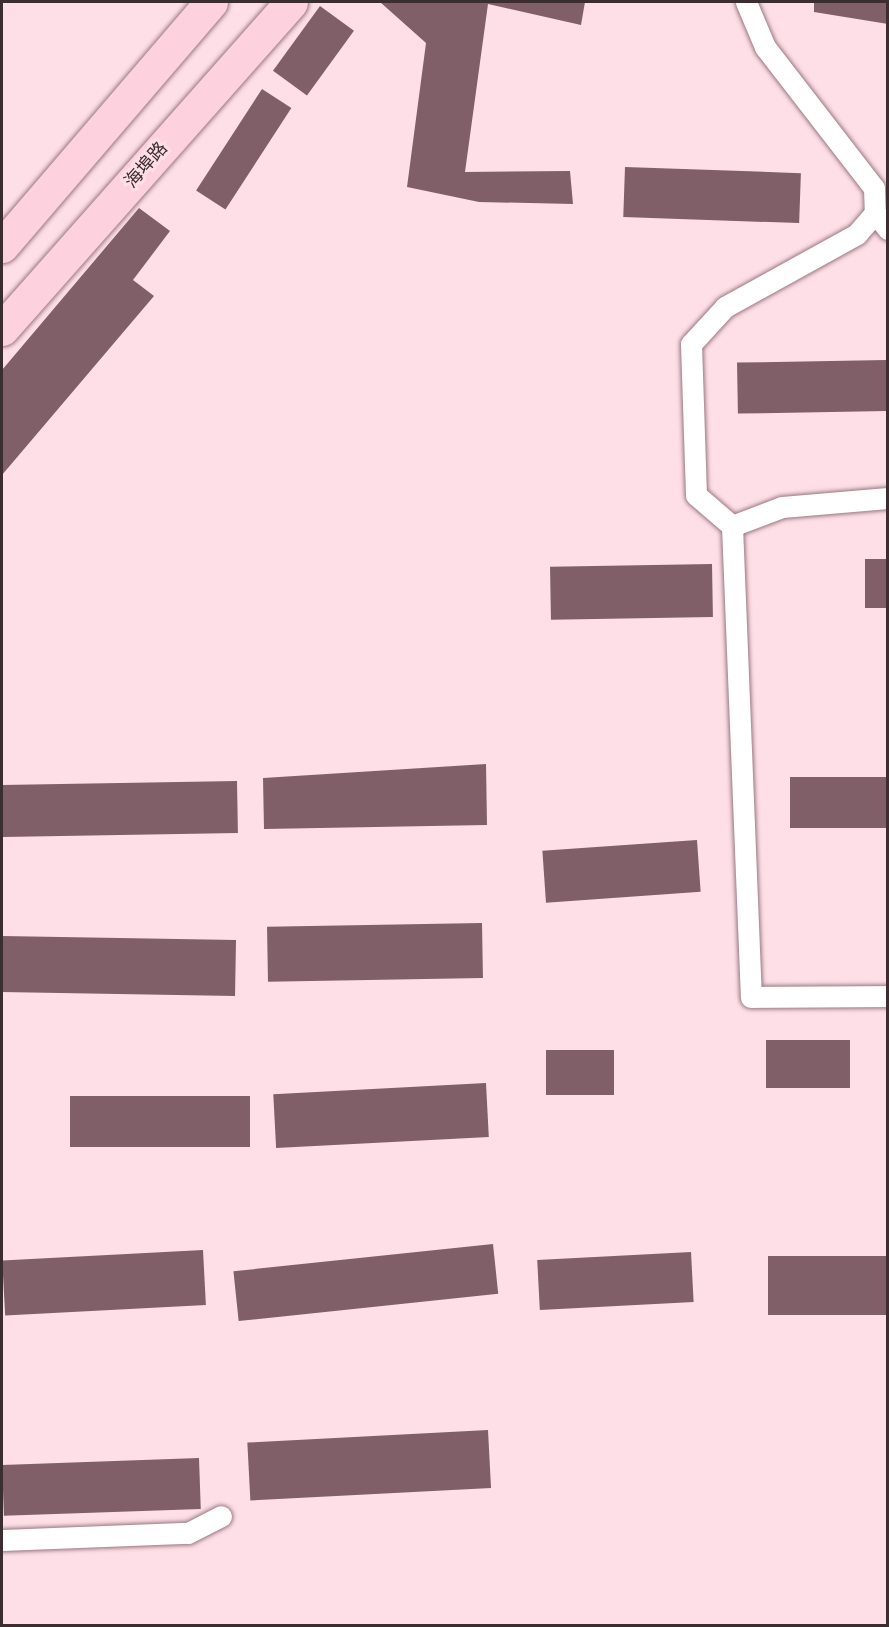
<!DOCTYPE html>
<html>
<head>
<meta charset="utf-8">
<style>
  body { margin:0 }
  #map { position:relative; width:889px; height:1627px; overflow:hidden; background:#fedfe7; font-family:"Roboto Condensed","Noto Sans SC",sans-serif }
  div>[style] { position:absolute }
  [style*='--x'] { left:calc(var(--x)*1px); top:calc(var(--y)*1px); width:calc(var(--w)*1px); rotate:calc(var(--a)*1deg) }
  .building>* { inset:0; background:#815f69; transform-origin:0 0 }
  .roads { filter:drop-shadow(0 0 2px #9a7781) drop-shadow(0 0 2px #9a7781) }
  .minor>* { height:21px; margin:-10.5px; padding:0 10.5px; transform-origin:10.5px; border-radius:10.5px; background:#fff }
  .primary>* { height:33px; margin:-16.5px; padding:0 16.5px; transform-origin:16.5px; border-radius:16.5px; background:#fed1df }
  span { translate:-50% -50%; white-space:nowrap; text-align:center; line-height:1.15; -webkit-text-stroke:6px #fedfe7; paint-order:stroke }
  .street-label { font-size:18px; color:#3c2d31 }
  .frame { position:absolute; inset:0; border:3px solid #3c2d31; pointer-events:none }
</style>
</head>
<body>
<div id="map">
  <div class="building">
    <i style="clip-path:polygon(380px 2px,585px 2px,581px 25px,488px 4px,465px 172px,570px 171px,573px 204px,479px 202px,407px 187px,426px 43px)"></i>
    <i style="clip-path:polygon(814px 2px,888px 2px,888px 24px,814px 12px)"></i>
    <i style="left:320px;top:6px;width:42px;height:80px;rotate:36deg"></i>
    <i style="left:262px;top:89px;width:35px;height:121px;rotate:33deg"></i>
    <i style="left:625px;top:167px;width:176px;height:50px;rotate:2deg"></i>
    <i style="clip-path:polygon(139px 208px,170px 231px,133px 280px,154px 296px,2px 475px,2px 370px)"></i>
    <i style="left:886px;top:360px;width:51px;height:149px;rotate:89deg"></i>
    <i style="left:888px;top:559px;width:49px;height:23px;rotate:90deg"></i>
    <i style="left:712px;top:564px;width:53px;height:162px;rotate:89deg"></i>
    <i style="clip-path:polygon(486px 764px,487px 825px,264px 829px,263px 778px)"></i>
    <i style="left:790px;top:777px;width:98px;height:51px"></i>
    <i style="left:237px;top:781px;width:52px;height:235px;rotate:89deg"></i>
    <i style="left:697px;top:840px;width:52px;height:155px;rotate:86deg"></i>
    <i style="left:482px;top:923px;width:55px;height:215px;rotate:89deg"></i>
    <i style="left:236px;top:940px;width:56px;height:234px;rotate:91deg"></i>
    <i style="left:766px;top:1040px;width:84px;height:48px"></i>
    <i style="left:546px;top:1050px;width:68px;height:45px"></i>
    <i style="left:486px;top:1083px;width:54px;height:213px;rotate:87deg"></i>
    <i style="left:250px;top:1096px;width:51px;height:180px;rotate:90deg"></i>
    <i style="left:493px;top:1244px;width:50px;height:261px;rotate:84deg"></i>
    <i style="left:203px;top:1250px;width:55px;height:201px;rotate:87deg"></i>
    <i style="left:691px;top:1252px;width:50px;height:154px;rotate:87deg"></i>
    <i style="left:888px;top:1256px;width:59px;height:120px;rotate:90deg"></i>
    <i style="left:488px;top:1430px;width:58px;height:241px;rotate:87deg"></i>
    <i style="left:199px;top:1458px;width:51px;height:197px;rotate:88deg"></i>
  </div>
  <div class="roads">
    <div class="minor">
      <i style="--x:746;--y:2;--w:49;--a:67.1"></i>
      <i style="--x:765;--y:47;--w:178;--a:52.3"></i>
      <i style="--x:874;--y:188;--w:25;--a:88"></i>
      <i style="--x:875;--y:213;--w:21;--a:51"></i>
      <i style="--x:875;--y:213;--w:28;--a:131"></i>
      <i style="--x:857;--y:234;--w:151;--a:151.1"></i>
      <i style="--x:725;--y:307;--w:50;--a:132.6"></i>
      <i style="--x:691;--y:344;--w:151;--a:88.1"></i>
      <i style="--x:696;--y:495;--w:48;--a:40.7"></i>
      <i style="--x:732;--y:526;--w:471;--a:87.7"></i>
      <i style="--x:751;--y:997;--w:137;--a:-0.4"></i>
      <i style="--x:732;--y:526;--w:53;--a:-20.8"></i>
      <i style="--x:782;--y:507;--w:106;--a:-4.9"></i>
      <i style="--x:2;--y:1540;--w:186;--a:-2.2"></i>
      <i style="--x:188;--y:1533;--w:37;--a:-27"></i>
    </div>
    <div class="primary">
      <i style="--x:2;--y:246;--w:321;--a:-49.4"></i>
      <i style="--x:2;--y:329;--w:436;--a:-48.5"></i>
    </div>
  </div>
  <div class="street-label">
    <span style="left:146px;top:165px;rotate:-49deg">海埠路</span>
  </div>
  <div class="frame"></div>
</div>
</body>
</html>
